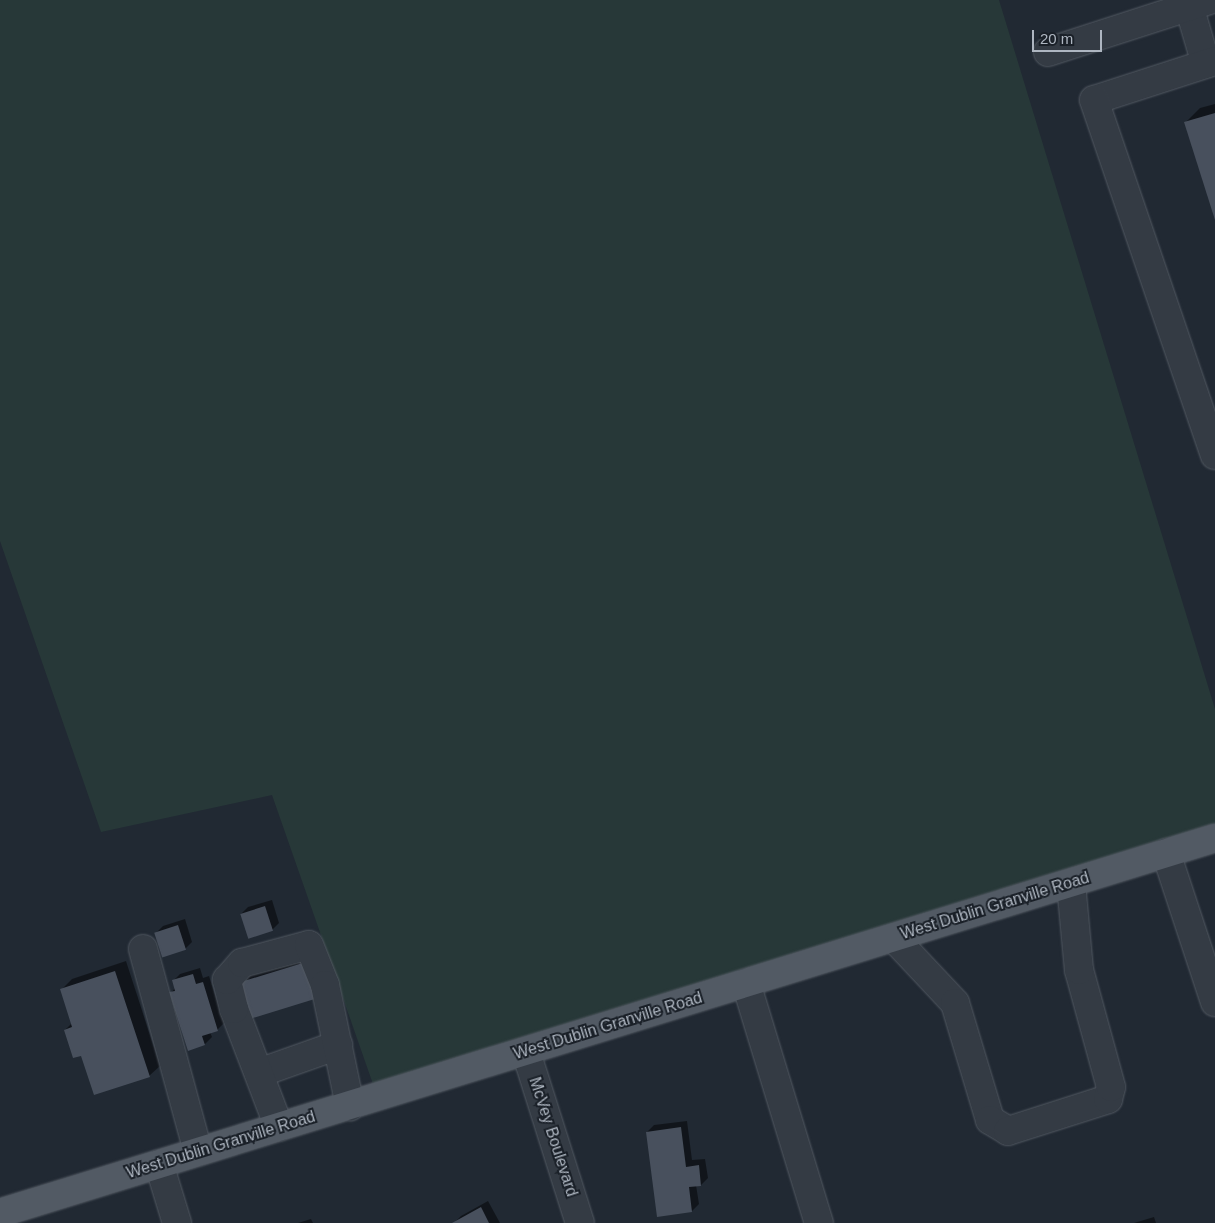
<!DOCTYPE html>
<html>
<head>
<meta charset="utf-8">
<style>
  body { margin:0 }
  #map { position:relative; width:1215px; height:1223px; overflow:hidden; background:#212933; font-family:Arial,sans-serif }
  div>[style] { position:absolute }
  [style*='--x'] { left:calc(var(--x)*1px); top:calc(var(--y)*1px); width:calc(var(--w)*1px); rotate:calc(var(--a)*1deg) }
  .green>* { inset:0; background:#273838 }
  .shadow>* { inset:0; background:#0007 }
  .building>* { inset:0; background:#48505d; transform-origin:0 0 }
  .roads { filter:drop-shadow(0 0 1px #525962) drop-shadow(0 0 1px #525962) }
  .minor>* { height:28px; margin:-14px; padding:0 14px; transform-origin:14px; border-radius:14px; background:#343b44 }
  .major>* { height:28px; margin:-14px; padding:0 14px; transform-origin:14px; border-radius:14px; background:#525a64 }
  span { translate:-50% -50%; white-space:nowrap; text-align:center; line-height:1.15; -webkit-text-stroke:4px #1a2028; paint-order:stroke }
  .street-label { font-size:16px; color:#aeb6c1 }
  .scale { position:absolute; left:1032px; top:30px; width:70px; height:22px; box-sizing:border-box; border:2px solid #aeb6c1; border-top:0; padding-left:6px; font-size:15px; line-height:18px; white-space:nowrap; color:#aeb6c1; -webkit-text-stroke:4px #1a2028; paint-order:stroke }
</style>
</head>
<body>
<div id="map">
  <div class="green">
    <i style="clip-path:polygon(0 0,999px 0,1215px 709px,1215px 826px,374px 1087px,272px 795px,101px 832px,0 541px)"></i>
  </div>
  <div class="shadow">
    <i style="clip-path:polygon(1215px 104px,1215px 217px,1186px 122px,1200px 108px)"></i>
    <i style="clip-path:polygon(272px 900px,279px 923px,272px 930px,241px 914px,248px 907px)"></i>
    <i style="clip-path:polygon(185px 919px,192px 942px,185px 949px,156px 933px,163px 926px)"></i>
    <i style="clip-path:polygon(316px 952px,316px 997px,239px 984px,250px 973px)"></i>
    <i style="clip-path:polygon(126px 961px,160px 1066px,149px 1076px,81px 1055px,65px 1030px,72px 1023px,61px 990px,72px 979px)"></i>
    <i style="clip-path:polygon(200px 968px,203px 978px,209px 976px,224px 1023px,217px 1030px,210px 1032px,212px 1037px,205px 1044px,189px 1049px,171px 993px,175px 988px,173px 981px,180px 974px)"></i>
    <i style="clip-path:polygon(687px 1121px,692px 1160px,705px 1159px,708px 1178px,701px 1185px,696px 1185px,699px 1204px,692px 1211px,647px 1132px,654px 1125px)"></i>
    <i style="clip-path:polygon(488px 1201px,500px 1223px,454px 1223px,461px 1216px)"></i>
    <i style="clip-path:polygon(1154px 1217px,1156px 1223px,1134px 1223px)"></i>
    <i style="clip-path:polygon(311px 1219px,313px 1223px,298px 1223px)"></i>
  </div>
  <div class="building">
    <i style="clip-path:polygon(1215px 113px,1215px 220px,1184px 122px)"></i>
    <i style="left:265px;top:906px;width:26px;height:26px;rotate:72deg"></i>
    <i style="left:178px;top:925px;width:26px;height:25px;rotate:72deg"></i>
    <i style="left:306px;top:962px;width:38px;height:71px;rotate:73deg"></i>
    <i style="clip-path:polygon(115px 971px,150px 1077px,94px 1095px,81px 1056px,73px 1058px,64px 1030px,72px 1027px,60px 989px)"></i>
    <i style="clip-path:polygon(193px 974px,196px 984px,203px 982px,218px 1031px,202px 1036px,205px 1045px,188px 1051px,169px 992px,175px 991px,172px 980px)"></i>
    <i style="clip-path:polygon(681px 1127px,686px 1167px,699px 1165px,701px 1186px,689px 1187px,692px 1212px,657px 1217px,646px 1132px)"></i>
    <i style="clip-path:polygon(481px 1207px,489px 1223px,452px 1223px)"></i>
  </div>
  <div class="roads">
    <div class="minor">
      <i style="--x:1189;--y:6;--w:60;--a:73.7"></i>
      <i style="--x:1048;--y:52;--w:169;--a:-17.9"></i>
      <i style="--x:1215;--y:61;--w:127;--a:162.1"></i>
      <i style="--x:1094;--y:100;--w:375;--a:71.2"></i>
      <i style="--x:1166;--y:853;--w:157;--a:71.8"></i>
      <i style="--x:894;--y:938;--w:89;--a:46.8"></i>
      <i style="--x:955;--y:1003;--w:122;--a:73.3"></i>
      <i style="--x:990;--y:1120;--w:21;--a:31"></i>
      <i style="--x:1008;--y:1131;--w:105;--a:-17.7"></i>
      <i style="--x:1108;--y:1099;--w:12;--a:-76"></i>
      <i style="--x:1111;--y:1087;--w:121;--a:-105.3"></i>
      <i style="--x:1079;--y:970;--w:87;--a:-95.3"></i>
      <i style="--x:143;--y:949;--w:210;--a:74.8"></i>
      <i style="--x:746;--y:983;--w:251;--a:73.1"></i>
      <i style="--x:526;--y:1052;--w:179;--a:72.5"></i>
      <i style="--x:259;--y:1073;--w:84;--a:-19.5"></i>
      <i style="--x:279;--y:1127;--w:126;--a:-110.9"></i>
      <i style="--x:234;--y:1009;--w:30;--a:-104"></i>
      <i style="--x:227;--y:980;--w:23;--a:-49"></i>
      <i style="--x:242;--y:963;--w:69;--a:-15"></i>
      <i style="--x:309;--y:945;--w:43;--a:68.2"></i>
      <i style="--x:325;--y:985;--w:124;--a:78.3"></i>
      <i style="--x:159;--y:1164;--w:62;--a:73"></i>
    </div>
    <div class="major">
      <i style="--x:0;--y:1213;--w:1272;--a:-17.15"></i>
    </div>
  </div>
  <div class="street-label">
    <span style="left:995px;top:906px;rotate:-17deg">West Dublin Granville Road</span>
    <span style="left:608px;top:1026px;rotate:-17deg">West Dublin Granville Road</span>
    <span style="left:553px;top:1137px;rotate:72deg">McVey Boulevard</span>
    <span style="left:221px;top:1145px;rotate:-17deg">West Dublin Granville Road</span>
  </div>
  <div class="scale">20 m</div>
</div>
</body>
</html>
